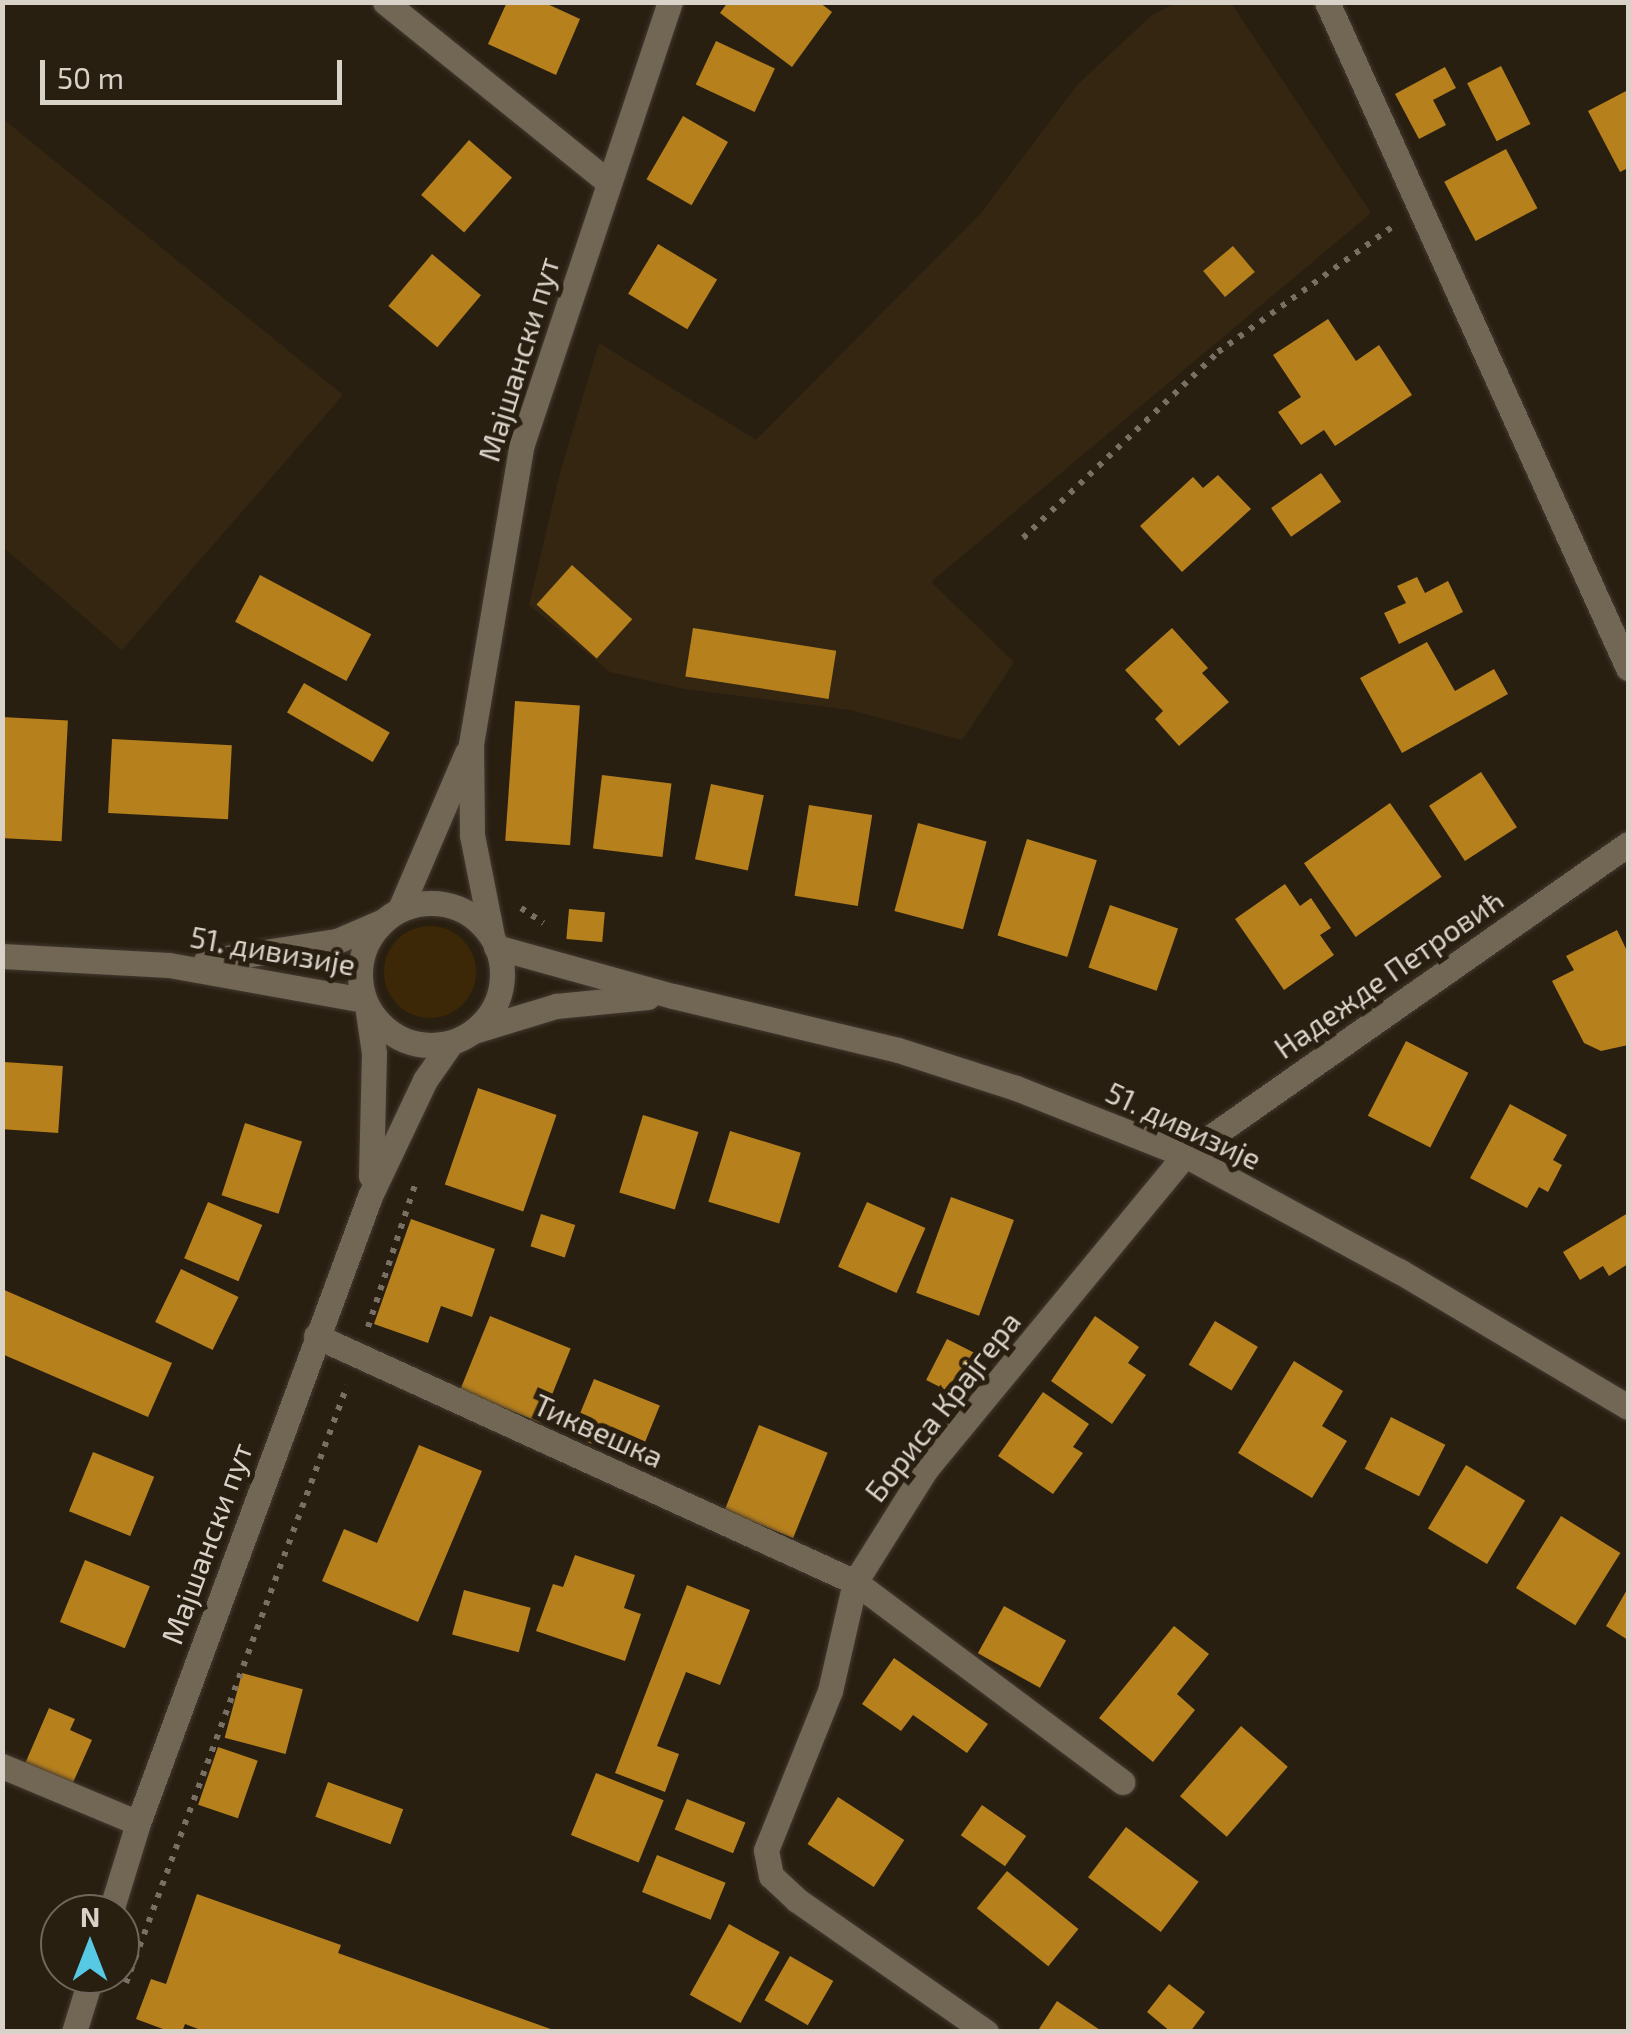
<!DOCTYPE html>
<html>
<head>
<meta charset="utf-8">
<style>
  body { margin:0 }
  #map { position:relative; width:1631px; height:2034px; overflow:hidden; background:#291f11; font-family:"Exo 2",sans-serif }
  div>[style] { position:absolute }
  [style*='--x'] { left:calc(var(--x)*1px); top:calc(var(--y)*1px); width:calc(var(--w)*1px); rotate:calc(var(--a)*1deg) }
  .built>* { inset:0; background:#342611 }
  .green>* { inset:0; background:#3c2807 }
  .round { border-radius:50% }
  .building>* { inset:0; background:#b6801d; transform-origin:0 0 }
  .path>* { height:6px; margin-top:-3px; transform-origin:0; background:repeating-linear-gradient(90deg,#787064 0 5px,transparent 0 13px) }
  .roads { filter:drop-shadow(0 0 2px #423930) drop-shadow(0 0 2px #423930) }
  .minor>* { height:25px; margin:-12.5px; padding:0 12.5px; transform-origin:12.5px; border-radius:12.5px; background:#726655 }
  .tertiary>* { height:25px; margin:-12.5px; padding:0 12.5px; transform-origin:12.5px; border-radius:12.5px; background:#726655 }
  .tertiary>.ring { margin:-12.5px; padding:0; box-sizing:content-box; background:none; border:25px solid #726655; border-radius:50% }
  span { translate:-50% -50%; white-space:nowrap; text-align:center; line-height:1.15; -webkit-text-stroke:10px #291f11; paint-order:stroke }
  .street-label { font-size:30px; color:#d9d2c9 }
  .frame { position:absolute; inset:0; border:5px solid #d9d2c9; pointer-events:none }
  .north { position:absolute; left:40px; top:1894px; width:100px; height:100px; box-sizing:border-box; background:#291f11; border:2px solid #6f675b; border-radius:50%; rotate:0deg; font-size:28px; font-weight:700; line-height:40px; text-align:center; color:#d9d2c9 }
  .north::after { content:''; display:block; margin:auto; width:35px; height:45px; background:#58c9e4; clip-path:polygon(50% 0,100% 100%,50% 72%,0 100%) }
  .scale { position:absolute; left:40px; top:60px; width:302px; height:45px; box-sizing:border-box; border:5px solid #d9d2c9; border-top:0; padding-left:12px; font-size:30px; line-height:35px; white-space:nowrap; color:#d9d2c9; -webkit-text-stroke:8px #291f11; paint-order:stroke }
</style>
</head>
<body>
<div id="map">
  <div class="built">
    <i style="clip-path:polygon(1176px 3px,1231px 3px,1371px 213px,931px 582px,1014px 662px,962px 740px,850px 710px,685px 689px,610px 672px,529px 605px,560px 473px,599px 343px,756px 440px,981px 213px,1078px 84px,1152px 15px)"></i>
    <i style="clip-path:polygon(3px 119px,343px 395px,122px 650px,3px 547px)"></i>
  </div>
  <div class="green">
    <i class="round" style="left:384px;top:926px;width:92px;height:92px"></i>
  </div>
  <div class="building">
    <i style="clip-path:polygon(507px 2px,543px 2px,580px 19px,556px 75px,488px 44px)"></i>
    <i style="clip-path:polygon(728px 2px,819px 2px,832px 12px,792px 67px,720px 13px)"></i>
    <i style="left:716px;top:41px;width:65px;height:48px;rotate:25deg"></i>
    <i style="left:1501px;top:66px;width:65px;height:38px;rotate:63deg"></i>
    <i style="clip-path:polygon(1445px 67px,1456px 88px,1433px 100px,1446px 125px,1419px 139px,1395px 94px)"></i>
    <i style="clip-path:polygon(1628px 90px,1628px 168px,1620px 172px,1588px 111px)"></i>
    <i style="left:683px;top:116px;width:52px;height:73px;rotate:30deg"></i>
    <i style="left:469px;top:140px;width:57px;height:73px;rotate:41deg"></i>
    <i style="left:1506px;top:149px;width:67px;height:70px;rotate:62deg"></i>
    <i style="left:658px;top:244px;width:69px;height:58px;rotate:31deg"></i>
    <i style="left:1233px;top:246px;width:34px;height:39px;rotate:50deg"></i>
    <i style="left:432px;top:254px;width:64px;height:68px;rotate:40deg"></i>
    <i style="clip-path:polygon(1328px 319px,1356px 361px,1379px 345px,1412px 395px,1335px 446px,1324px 430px,1301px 445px,1278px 412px,1301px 397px,1273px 355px)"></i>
    <i style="left:1321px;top:473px;width:35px;height:61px;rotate:55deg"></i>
    <i style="clip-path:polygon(1218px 475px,1251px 509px,1182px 572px,1140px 526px,1193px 477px,1203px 488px)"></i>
    <i style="left:572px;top:565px;width:81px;height:53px;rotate:42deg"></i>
    <i style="left:260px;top:575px;width:126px;height:53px;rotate:28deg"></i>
    <i style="clip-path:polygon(1417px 577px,1425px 593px,1448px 581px,1463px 612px,1399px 644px,1384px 613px,1406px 603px,1397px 586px)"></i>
    <i style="left:693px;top:628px;width:145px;height:49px;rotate:9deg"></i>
    <i style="clip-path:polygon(1172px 628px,1208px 668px,1202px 673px,1229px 702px,1179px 746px,1155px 719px,1163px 711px,1125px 670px)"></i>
    <i style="clip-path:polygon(1427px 642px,1455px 691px,1494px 669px,1508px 694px,1402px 753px,1360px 678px)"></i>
    <i style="left:304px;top:683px;width:99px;height:34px;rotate:30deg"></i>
    <i style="left:515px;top:701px;width:65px;height:140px;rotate:4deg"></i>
    <i style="left:2px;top:717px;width:66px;height:121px;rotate:3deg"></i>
    <i style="left:112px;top:739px;width:120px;height:74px;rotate:3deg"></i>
    <i style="left:1481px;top:772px;width:66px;height:62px;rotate:57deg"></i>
    <i style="left:602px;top:775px;width:70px;height:74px;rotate:7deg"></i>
    <i style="left:711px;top:784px;width:54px;height:77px;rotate:12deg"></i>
    <i style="left:1390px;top:803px;width:90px;height:105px;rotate:55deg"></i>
    <i style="left:809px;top:805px;width:64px;height:92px;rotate:9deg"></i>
    <i style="left:918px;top:823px;width:71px;height:91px;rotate:15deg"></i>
    <i style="left:1027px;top:839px;width:73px;height:101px;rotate:17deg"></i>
    <i style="clip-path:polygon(1285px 884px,1300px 906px,1311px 898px,1331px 928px,1320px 935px,1334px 955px,1284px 990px,1235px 919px)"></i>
    <i style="left:1110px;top:905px;width:72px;height:66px;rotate:19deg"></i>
    <i style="left:569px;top:909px;width:36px;height:30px;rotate:5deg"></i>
    <i style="clip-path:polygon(1617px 930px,1628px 953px,1628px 1045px,1601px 1051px,1584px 1043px,1552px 981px,1574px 970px,1566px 956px)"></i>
    <i style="left:1406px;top:1041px;width:70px;height:84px;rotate:27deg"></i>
    <i style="left:4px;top:1062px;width:59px;height:67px;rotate:4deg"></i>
    <i style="left:478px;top:1088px;width:83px;height:102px;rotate:19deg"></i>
    <i style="clip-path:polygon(1510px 1104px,1567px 1135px,1553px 1160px,1562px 1165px,1548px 1192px,1539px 1187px,1527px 1208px,1470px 1178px)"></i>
    <i style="left:643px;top:1115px;width:58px;height:81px;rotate:17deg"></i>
    <i style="left:245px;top:1123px;width:60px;height:76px;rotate:18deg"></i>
    <i style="left:730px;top:1131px;width:74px;height:74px;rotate:17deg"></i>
    <i style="left:951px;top:1197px;width:67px;height:102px;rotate:20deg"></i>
    <i style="left:208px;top:1202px;width:59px;height:61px;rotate:23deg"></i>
    <i style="left:867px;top:1202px;width:64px;height:71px;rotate:24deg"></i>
    <i style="clip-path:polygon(1628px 1213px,1628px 1264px,1609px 1276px,1603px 1266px,1580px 1280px,1563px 1252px)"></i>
    <i style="left:541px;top:1214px;width:36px;height:34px;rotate:18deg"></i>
    <i style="clip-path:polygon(411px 1219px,495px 1249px,472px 1317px,441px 1306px,428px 1343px,374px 1324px)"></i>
    <i style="left:181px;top:1269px;width:64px;height:59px;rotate:26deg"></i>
    <i style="clip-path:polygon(2px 1289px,172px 1363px,148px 1417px,2px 1354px)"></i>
    <i style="left:490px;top:1316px;width:87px;height:80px;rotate:22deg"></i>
    <i style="clip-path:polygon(1095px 1316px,1139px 1347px,1128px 1363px,1146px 1375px,1112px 1424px,1051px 1381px)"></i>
    <i style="left:1215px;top:1321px;width:50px;height:51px;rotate:31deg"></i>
    <i style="left:947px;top:1339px;width:31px;height:46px;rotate:27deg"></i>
    <i style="clip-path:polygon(1294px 1361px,1343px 1391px,1322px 1426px,1347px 1441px,1312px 1498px,1238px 1453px)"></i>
    <i style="left:594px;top:1379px;width:71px;height:61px;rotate:22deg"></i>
    <i style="clip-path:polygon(1043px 1392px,1089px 1424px,1073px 1447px,1083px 1453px,1053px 1494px,998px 1456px)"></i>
    <i style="left:1391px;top:1417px;width:61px;height:58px;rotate:27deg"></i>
    <i style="left:759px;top:1425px;width:74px;height:92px;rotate:22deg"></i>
    <i style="clip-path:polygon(419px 1445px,482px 1471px,418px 1622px,322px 1581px,344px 1529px,377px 1543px)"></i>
    <i style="left:93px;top:1452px;width:66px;height:64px;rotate:22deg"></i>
    <i style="left:1466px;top:1465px;width:69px;height:74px;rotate:31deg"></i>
    <i style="left:1561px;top:1516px;width:70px;height:85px;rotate:32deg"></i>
    <i style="clip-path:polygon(575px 1555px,635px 1575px,624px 1608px,641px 1614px,625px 1661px,536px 1631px,553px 1584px,563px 1587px)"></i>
    <i style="left:85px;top:1560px;width:70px;height:67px;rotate:22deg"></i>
    <i style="clip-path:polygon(687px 1585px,750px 1610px,720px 1685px,686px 1672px,657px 1746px,679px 1754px,665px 1792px,615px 1773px)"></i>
    <i style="clip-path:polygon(1628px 1588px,1628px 1640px,1606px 1626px)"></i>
    <i style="left:464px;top:1590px;width:69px;height:46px;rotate:15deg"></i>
    <i style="left:1004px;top:1606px;width:71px;height:54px;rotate:29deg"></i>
    <i style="clip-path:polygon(1174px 1626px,1209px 1654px,1177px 1694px,1195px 1710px,1153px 1762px,1099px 1718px)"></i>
    <i style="clip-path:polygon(894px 1658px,988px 1724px,967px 1753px,913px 1715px,901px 1731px,862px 1704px)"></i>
    <i style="left:242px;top:1673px;width:63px;height:67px;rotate:15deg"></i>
    <i style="clip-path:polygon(49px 1708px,75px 1719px,70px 1730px,92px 1740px,71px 1787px,24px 1766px)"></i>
    <i style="left:1241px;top:1726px;width:62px;height:93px;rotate:41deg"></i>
    <i style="left:218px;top:1747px;width:42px;height:61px;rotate:19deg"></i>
    <i style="left:596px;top:1773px;width:73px;height:67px;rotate:22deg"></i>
    <i style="left:328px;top:1782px;width:80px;height:37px;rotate:20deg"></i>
    <i style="left:838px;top:1797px;width:79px;height:56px;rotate:33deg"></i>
    <i style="left:687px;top:1799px;width:63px;height:33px;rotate:22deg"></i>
    <i style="left:982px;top:1805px;width:54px;height:37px;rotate:35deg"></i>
    <i style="left:1126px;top:1827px;width:91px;height:63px;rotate:37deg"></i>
    <i style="left:657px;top:1855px;width:74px;height:40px;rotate:22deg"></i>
    <i style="left:1007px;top:1871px;width:92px;height:48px;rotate:39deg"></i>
    <i style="clip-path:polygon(197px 1894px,341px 1945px,338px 1953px,559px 2032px,206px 2032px,185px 2024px,182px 2032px,171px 2032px,136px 2019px,151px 1979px,166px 1984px)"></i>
    <i style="left:729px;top:1924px;width:58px;height:81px;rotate:29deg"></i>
    <i style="left:790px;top:1956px;width:50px;height:51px;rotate:30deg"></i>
    <i style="clip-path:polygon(1169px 1984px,1205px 2012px,1190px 2032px,1171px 2032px,1147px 2012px)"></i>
    <i style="clip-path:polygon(1057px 2001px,1103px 2032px,1037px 2032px)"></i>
  </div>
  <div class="path">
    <i style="--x:1023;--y:538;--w:269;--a:-43.6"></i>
    <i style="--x:1218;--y:352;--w:219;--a:-35.7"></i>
    <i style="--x:521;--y:908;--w:27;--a:34"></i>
    <i style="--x:368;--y:1327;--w:153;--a:-71.7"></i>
    <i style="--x:126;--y:1983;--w:637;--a:-69.69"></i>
  </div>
  <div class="roads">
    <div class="minor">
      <i style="--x:385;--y:2;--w:285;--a:38.9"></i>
      <i style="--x:1327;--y:2;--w:731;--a:65.68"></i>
      <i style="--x:316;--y:1336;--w:592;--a:24.53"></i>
      <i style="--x:855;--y:1582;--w:334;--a:36.8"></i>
      <i style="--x:2;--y:1766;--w:147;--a:22.7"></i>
      <i style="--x:986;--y:2032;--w:231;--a:-145.1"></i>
      <i style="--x:797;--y:1900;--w:35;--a:-137"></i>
      <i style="--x:771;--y:1876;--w:26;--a:-101"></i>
      <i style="--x:766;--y:1850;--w:171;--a:-68.1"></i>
      <i style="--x:830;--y:1691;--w:112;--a:-77.1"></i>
      <i style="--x:855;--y:1582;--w:133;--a:-57.9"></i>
      <i style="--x:926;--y:1469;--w:407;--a:-50.5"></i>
      <i style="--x:1185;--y:1155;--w:541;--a:-35.07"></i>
    </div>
    <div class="tertiary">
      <i class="ring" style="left:360px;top:903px;width:117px;height:117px"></i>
      <i style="--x:400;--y:909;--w:170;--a:-66.8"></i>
      <i style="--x:492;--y:936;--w:103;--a:-101.2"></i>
      <i style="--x:472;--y:835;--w:91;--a:-90.6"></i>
      <i style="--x:471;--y:744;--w:304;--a:-80.4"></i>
      <i style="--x:522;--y:444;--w:466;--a:-71.5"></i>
      <i style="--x:496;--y:947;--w:184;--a:15.5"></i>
      <i style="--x:673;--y:996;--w:231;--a:13.5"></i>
      <i style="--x:898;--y:1050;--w:124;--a:17.9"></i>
      <i style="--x:1016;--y:1088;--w:182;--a:21.6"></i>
      <i style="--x:1185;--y:1155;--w:243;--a:28.5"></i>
      <i style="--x:1399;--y:1271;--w:266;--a:30.7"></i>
      <i style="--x:2;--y:956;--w:167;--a:3.1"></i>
      <i style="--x:169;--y:965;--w:198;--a:10.2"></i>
      <i style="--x:206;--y:961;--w:133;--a:-8.7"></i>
      <i style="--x:337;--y:941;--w:48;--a:-23.4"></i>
      <i style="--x:368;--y:1012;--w:41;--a:81.7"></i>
      <i style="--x:374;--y:1053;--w:123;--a:91.4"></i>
      <i style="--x:477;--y:1030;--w:83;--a:-16.9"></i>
      <i style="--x:556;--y:1006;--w:92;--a:-5.6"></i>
      <i style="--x:110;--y:1914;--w:95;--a:-72.9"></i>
      <i style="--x:138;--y:1823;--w:669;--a:-69.69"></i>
      <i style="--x:370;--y:1196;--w:128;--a:-64.6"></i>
      <i style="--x:425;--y:1080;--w:45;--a:-54.9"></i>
      <i style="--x:74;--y:2032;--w:61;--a:-72.8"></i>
    </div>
  </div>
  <div class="street-label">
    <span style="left:518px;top:359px;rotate:-73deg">Мајшански пут</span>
    <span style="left:273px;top:950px;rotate:10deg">51. дивизије</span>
    <span style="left:1388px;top:973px;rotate:-35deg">Надежде Петровић</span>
    <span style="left:1184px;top:1125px;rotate:25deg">51. дивизије</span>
    <span style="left:942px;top:1406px;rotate:-52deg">Бориса Крајгера</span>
    <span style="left:599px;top:1430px;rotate:24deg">Тиквешка</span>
    <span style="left:206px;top:1543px;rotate:-70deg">Мајшански пут</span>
  </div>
  <div class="frame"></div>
  <div class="north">N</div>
  <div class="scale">50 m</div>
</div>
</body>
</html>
